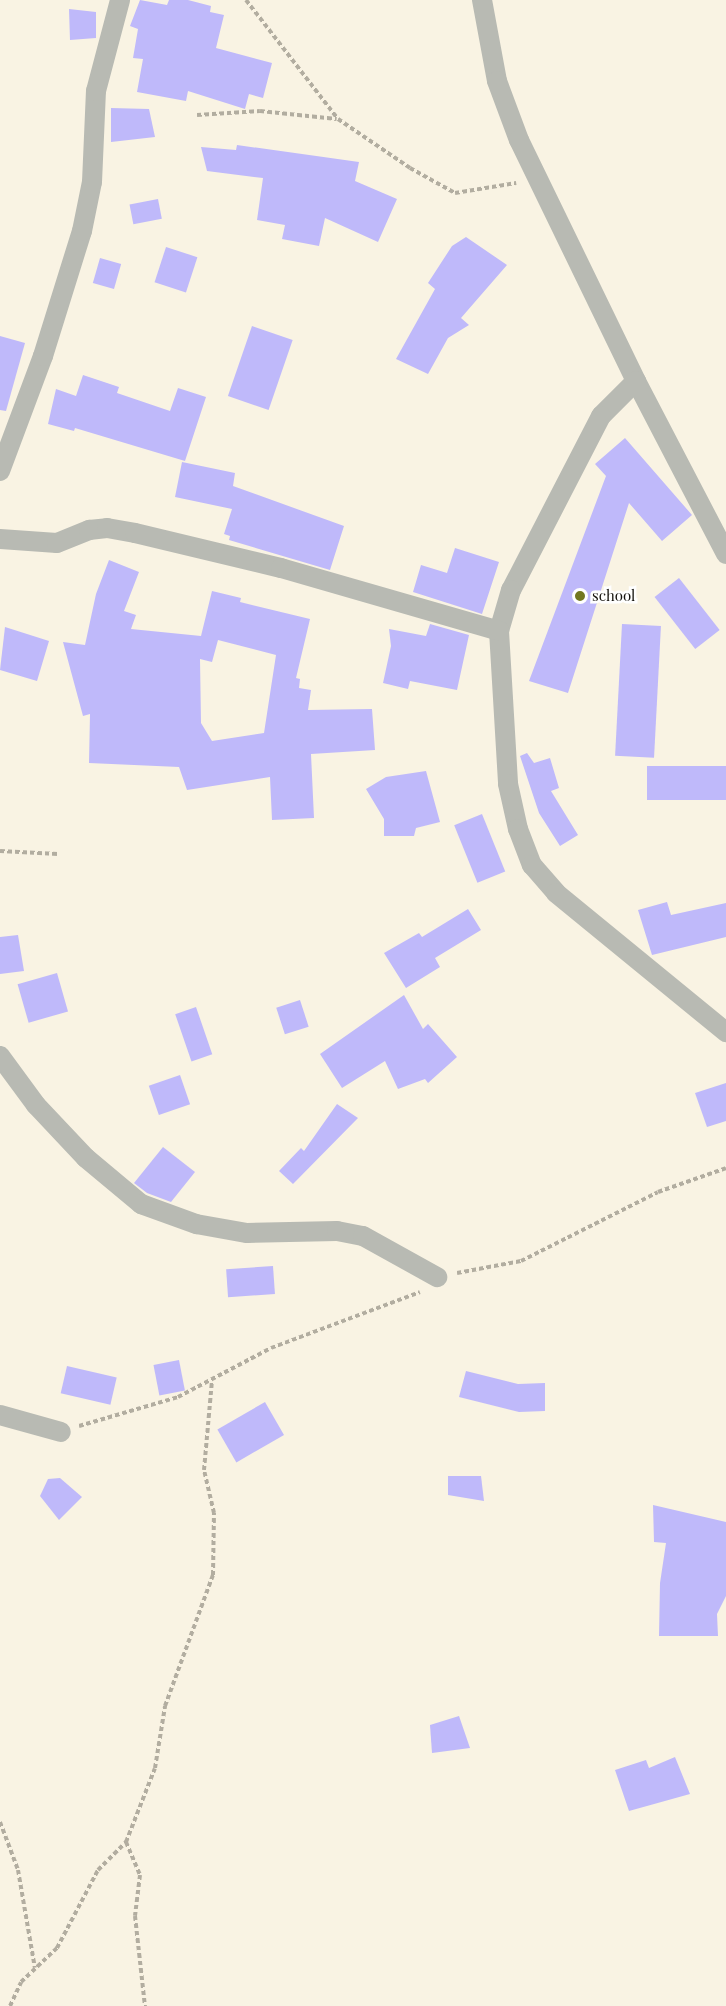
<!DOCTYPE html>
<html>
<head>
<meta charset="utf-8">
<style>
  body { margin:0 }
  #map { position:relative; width:726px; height:2006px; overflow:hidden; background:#f9f3e3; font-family:"Playfair Display",serif }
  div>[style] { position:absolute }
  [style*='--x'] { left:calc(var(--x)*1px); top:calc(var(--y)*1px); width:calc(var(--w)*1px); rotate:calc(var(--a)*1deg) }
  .building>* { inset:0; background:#bfb9fa; transform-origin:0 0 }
  .path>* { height:4px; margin-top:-2px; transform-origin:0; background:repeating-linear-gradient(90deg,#b2ada0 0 4.5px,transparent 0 7.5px) }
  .minor>* { height:20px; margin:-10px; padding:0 10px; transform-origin:10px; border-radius:10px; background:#b8bab3 }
  .dots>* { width:16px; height:16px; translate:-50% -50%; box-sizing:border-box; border:3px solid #fff; border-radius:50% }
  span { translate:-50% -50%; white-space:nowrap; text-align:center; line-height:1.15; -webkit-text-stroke:5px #fff; paint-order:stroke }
  .poi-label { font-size:15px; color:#16140f }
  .left { translate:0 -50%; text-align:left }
</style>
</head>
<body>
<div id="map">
  <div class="building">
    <i style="clip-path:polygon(140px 0,167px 5px,169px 0,188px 0,211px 6px,210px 12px,224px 15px,216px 48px,272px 63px,263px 98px,249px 94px,245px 109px,188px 91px,186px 101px,137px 92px,143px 59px,133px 58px,138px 29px,130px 26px)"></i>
    <i style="clip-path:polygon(69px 9px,96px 12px,96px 38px,70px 40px)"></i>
    <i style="clip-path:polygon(111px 108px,149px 109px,155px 137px,111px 142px)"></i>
    <i style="clip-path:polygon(237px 145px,359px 162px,355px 181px,397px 199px,378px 242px,325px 218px,319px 246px,282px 239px,285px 225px,257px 220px,263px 178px,207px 171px,201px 147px,236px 150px)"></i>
    <i style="left:158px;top:199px;width:20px;height:29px;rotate:79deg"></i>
    <i style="clip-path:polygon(466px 237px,507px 265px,461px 318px,469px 325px,448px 338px,428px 374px,396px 359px,435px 289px,428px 283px,452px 246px)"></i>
    <i style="left:166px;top:247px;width:33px;height:37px;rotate:18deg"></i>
    <i style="left:100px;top:258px;width:22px;height:26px;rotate:16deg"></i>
    <i style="left:252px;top:326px;width:43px;height:74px;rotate:19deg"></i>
    <i style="clip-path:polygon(0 336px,25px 343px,6px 411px,0 410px)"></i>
    <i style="clip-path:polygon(83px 375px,119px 387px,117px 393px,170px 411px,178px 388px,206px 397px,185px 461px,75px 428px,74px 431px,48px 424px,56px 389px,76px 396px)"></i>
    <i style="clip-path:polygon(625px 438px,692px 515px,662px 541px,629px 503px,568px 693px,529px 681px,606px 476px,595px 464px)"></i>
    <i style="clip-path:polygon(182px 462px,235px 473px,233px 486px,344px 526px,330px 570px,229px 540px,230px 536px,224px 534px,232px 509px,175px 497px)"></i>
    <i style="clip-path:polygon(455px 548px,499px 562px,482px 614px,413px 592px,421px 565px,447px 573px)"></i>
    <i style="clip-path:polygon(evenodd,109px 560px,139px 572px,124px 611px,136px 615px,131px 629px,201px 636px,212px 591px,241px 598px,240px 602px,310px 619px,296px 678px,300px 679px,299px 688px,311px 690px,308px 710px,372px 709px,375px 750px,311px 754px,314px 818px,272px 820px,270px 777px,187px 790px,179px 767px,89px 763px,90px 714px,83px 716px,63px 642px,85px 645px,96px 594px,109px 560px,218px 640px,276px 655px,264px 733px,212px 741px,201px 723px,200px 659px,212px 662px,218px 640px)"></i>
    <i style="left:679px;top:578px;width:66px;height:31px;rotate:52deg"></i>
    <i style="clip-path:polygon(430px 624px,469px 635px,457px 690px,410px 681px,408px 689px,383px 683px,391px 646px,389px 629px,426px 636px)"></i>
    <i style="left:622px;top:624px;width:39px;height:132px;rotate:3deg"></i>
    <i style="clip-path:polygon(5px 627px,49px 641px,37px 681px,0 670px)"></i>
    <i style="clip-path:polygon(527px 753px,534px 763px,550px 758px,559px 788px,551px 791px,578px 835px,560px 846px,539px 813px,520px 756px)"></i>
    <i style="left:726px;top:766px;width:34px;height:79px;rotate:90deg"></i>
    <i style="clip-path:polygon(426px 771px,440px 822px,416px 828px,414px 836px,384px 836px,384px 819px,366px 789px,386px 777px)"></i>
    <i style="left:482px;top:814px;width:62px;height:30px;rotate:68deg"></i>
    <i style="clip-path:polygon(667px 902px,671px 915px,726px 903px,726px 937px,652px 955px,638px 910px)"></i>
    <i style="clip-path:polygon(468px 909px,481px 930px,435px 958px,440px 967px,406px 988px,384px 953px,419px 933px,422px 937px)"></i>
    <i style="clip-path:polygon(18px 935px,24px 971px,0 974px,0 937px)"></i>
    <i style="left:57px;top:973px;width:40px;height:41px;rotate:74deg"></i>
    <i style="clip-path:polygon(404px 995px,423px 1029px,428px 1024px,457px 1057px,428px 1083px,425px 1079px,398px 1089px,385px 1061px,342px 1088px,320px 1054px)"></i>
    <i style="left:300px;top:1000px;width:28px;height:25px;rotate:72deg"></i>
    <i style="left:196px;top:1007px;width:50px;height:22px;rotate:71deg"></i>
    <i style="left:180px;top:1075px;width:31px;height:33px;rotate:71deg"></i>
    <i style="clip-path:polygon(726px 1083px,726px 1121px,707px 1127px,695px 1093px)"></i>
    <i style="clip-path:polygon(337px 1104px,358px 1118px,293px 1184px,279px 1171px,301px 1148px,304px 1151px)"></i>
    <i style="clip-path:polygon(163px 1147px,195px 1172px,171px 1202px,147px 1193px,134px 1183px)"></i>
    <i style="left:273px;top:1266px;width:28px;height:47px;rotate:86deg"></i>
    <i style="left:179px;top:1360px;width:31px;height:26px;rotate:79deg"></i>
    <i style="left:67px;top:1366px;width:51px;height:28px;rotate:13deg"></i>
    <i style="clip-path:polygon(466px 1371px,518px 1384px,545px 1383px,545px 1411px,519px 1412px,459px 1397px)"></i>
    <i style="left:265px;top:1402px;width:38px;height:55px;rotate:60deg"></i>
    <i style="clip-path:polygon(448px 1476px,481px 1476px,484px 1501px,448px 1495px)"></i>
    <i style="clip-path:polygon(60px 1478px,82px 1497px,59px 1520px,40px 1496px,48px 1479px)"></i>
    <i style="clip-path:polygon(653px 1505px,726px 1522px,726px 1596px,717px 1614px,718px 1636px,659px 1636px,660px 1583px,666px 1543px,654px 1542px)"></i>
    <i style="clip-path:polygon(459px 1716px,470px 1748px,432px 1753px,430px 1725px)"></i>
    <i style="clip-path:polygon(675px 1757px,690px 1794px,629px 1811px,615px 1770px,646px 1760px,649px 1768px)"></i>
  </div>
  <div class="path">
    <i style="--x:246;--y:0;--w:150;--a:52.3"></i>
    <i style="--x:338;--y:119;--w:87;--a:34.2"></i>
    <i style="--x:410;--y:168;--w:51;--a:29.1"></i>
    <i style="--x:455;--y:193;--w:62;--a:-9.3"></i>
    <i style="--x:197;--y:115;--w:63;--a:-3.6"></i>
    <i style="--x:260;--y:111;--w:77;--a:5.9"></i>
    <i style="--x:0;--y:851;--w:58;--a:3"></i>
    <i style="--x:457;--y:1273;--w:65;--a:-10.6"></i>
    <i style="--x:521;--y:1261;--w:153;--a:-26.7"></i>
    <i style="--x:658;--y:1192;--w:72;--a:-19.4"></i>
    <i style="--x:79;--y:1426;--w:103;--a:-16.3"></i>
    <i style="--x:178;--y:1397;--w:105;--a:-27.8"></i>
    <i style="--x:271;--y:1348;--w:159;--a:-20.6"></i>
    <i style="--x:0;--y:1822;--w:51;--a:69.4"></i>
    <i style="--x:18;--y:1870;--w:99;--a:80.2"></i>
    <i style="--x:126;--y:1842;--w:36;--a:67"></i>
    <i style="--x:140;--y:1875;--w:41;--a:97"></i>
    <i style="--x:135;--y:1916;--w:91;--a:83.7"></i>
    <i style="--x:10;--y:2006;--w:26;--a:-65"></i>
    <i style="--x:21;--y:1982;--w:50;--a:-43.4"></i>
    <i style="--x:57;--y:1948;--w:88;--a:-62.3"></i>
    <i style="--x:98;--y:1870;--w:40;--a:-45"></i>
    <i style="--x:126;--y:1842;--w:79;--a:-68.6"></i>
    <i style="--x:155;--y:1768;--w:63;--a:-80.8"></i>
    <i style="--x:165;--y:1706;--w:140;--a:-69.9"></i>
    <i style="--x:213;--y:1575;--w:62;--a:-89.1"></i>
    <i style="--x:214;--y:1513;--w:44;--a:-103.1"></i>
    <i style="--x:204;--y:1470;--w:90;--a:-84.9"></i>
  </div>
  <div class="minor">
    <i style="--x:482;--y:0;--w:82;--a:79.5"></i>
    <i style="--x:497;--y:81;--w:63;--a:69.6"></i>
    <i style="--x:519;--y:140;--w:268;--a:64.1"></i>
    <i style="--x:636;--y:381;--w:195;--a:62.5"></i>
    <i style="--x:636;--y:381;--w:49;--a:135"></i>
    <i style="--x:601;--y:416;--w:196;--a:117.3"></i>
    <i style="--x:511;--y:590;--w:43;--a:106.3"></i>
    <i style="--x:499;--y:631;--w:153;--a:86.6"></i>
    <i style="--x:508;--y:784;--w:46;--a:77.5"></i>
    <i style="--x:518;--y:829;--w:39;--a:69"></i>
    <i style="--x:532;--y:865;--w:37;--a:49"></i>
    <i style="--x:556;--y:893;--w:220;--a:39.3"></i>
    <i style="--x:0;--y:471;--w:123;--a:-69.5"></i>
    <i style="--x:43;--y:356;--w:131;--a:-72.7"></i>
    <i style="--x:82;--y:231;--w:50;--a:-78.5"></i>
    <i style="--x:92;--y:182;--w:91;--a:-87.5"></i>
    <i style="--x:96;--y:91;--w:94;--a:-75.2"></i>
    <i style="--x:0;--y:539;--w:57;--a:4"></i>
    <i style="--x:57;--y:543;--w:35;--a:-22"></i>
    <i style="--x:89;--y:530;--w:18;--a:-6"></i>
    <i style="--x:107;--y:528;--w:28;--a:10"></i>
    <i style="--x:135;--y:533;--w:150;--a:13.5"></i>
    <i style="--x:281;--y:568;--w:227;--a:16.1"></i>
    <i style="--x:0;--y:1056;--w:61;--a:53.7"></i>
    <i style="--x:36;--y:1105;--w:73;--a:46.7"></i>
    <i style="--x:86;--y:1158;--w:72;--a:39.9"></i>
    <i style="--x:141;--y:1204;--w:59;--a:20"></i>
    <i style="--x:196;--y:1224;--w:52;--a:10"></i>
    <i style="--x:247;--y:1233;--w:90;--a:-1.3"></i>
    <i style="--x:337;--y:1231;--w:26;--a:11"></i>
    <i style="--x:363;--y:1236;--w:85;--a:29"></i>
    <i style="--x:0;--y:1415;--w:63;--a:15.6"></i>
  </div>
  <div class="dots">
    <i style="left:580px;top:596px;background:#727720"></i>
  </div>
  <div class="poi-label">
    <span class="left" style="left:592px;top:596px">school</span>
  </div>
</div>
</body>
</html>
